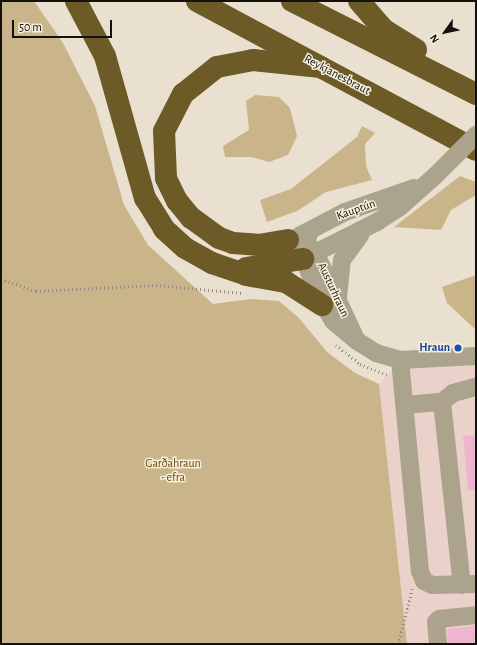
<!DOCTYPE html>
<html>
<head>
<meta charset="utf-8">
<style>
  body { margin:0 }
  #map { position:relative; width:477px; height:645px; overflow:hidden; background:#eae0cf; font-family:"Alegreya Sans",sans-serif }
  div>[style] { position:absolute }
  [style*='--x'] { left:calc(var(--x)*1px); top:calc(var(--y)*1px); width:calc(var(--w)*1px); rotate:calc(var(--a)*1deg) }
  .industrial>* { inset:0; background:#ead1c9 }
  .green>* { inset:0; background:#cab48a }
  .building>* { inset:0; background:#efb5cf }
  .path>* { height:2.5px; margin-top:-1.25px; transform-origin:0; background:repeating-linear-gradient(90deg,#928a7e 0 1px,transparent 0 4px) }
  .minor>* { height:18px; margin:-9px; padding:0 9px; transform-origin:9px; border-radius:9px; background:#aba38c }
  .highway>* { height:22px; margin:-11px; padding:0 11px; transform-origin:11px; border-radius:11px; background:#6d5b27 }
  .minor-bridge>* { height:18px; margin:-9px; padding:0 9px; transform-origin:9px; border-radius:9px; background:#aba38c }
  .dots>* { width:11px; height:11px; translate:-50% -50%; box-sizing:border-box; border:2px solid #f7eddc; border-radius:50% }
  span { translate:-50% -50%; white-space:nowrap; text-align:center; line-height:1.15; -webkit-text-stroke:3px #f7eddc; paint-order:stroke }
  .street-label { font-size:12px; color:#14100b }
  .transit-label { font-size:12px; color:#164399; font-weight:700 }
  .right { translate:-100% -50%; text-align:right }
  .park-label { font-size:12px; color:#654a08 }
  .frame { position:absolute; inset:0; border:2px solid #14100b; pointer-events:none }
  .north { position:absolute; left:425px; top:12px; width:40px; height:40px; -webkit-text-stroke:3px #f7eddc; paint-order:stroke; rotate:237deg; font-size:11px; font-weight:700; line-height:16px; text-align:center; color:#14100b }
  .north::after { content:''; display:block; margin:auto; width:14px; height:18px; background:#14100b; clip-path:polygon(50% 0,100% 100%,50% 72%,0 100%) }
  .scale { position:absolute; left:12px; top:20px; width:100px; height:18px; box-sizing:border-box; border:2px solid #14100b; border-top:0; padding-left:5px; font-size:12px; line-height:14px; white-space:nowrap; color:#14100b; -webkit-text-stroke:3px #f7eddc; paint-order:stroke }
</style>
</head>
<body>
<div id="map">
  <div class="industrial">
    <i style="clip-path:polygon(404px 357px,476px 359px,476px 644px,407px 644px,379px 384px)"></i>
  </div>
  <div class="green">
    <i style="clip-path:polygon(1px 1px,34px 1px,63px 43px,95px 106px,124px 205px,148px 245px,213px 304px,251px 299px,279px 301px,299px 318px,327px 352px,355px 373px,379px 384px,407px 644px,1px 644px)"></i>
    <i style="clip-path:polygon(255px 95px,279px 97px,290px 108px,297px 136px,288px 155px,269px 162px,251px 157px,225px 157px,223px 146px,249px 130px,246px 101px)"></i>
    <i style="clip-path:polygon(362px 126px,375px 133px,365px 144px,366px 166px,372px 180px,326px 192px,297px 211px,267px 222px,260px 200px,291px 189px,357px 137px)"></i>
    <i style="clip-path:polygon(460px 176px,476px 182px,476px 195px,451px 210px,441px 230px,394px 227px)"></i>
    <i style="clip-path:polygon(476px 275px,476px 330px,447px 303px,442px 287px)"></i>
  </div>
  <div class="building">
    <i style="clip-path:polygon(476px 435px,476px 490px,468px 491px,463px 436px)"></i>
    <i style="clip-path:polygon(476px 626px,476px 644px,448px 644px,447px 629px)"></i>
  </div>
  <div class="path">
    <i style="--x:1;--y:279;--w:37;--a:19"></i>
    <i style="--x:36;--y:291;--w:120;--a:-2.9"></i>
    <i style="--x:156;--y:285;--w:87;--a:5.3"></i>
    <i style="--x:336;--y:345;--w:31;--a:38"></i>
    <i style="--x:360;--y:364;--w:29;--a:22"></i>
    <i style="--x:398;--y:644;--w:57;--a:-75.7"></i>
  </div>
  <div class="minor">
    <i style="--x:310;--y:231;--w:23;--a:110"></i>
    <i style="--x:302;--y:253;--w:44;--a:69.9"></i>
    <i style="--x:317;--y:294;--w:31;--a:59"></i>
    <i style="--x:333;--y:321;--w:31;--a:40"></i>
    <i style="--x:357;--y:341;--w:22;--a:32"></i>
    <i style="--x:376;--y:353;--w:25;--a:16"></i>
    <i style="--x:400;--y:360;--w:76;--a:-3"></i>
    <i style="--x:299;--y:236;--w:52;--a:-27.6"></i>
    <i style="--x:345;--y:212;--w:73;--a:-19.2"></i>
    <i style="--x:309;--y:246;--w:11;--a:49"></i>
    <i style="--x:316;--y:254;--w:92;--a:64.8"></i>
    <i style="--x:303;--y:259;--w:83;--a:-26.6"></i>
    <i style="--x:377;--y:222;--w:27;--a:-33"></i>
    <i style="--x:400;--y:207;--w:48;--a:-41.6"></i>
    <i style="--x:338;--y:297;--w:37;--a:-84"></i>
    <i style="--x:342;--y:260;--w:31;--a:-54"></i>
    <i style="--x:400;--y:360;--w:212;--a:84.6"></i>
    <i style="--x:420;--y:571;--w:11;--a:68"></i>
    <i style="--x:424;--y:581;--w:9;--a:27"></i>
    <i style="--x:432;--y:585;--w:44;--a:-1.3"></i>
    <i style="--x:442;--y:402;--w:184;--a:83.8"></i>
    <i style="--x:405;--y:405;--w:37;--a:-5"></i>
    <i style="--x:442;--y:402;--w:14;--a:-39"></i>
    <i style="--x:453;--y:393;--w:24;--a:-15"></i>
    <i style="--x:438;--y:644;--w:22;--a:-95"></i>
    <i style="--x:436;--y:622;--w:4;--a:-45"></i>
    <i style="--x:439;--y:619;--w:37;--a:-6"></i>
  </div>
  <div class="highway">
    <i style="--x:76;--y:1;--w:62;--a:62.2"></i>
    <i style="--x:105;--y:56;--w:148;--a:74.3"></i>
    <i style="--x:145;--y:198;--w:36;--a:58"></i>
    <i style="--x:164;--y:229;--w:28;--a:42"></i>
    <i style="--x:185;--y:248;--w:31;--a:29"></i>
    <i style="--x:212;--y:263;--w:36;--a:19"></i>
    <i style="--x:246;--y:275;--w:41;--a:9.9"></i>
    <i style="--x:286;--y:282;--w:43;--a:32.6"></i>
    <i style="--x:197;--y:1;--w:316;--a:28.1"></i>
    <i style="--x:292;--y:1;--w:206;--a:26.8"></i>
    <i style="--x:359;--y:1;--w:37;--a:49"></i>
    <i style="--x:383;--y:29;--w:39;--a:32"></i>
    <i style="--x:288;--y:240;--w:27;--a:170"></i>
    <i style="--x:261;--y:245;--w:28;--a:-176"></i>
    <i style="--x:233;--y:243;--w:15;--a:-160"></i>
    <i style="--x:219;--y:238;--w:34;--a:-144"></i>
    <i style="--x:191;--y:218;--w:22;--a:-129"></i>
    <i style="--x:177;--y:201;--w:25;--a:-116"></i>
    <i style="--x:166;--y:178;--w:47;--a:-92.4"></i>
    <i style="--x:164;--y:131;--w:42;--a:-62.8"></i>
    <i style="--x:183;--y:94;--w:43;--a:-38.5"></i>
    <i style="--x:217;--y:67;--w:37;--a:-11"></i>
    <i style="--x:253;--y:60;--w:68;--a:5.9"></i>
    <i style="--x:246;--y:268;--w:58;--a:-9"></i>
  </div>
  <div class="minor-bridge">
    <i style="--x:436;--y:175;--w:57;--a:-45"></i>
  </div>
  <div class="dots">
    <i style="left:458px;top:348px;background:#1a4fb4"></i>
  </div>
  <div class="street-label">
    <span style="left:337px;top:75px;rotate:28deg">Reykjanesbraut</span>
    <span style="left:356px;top:210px;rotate:-20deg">Kauptún</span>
    <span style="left:333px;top:290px;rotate:65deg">Austurhraun</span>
  </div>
  <div class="transit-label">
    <span class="right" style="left:450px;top:348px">Hraun</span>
  </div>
  <div class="park-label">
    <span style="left:173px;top:471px">Garðahraun<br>- efra</span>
  </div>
  <div class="frame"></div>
  <div class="north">N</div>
  <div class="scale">50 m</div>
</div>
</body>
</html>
